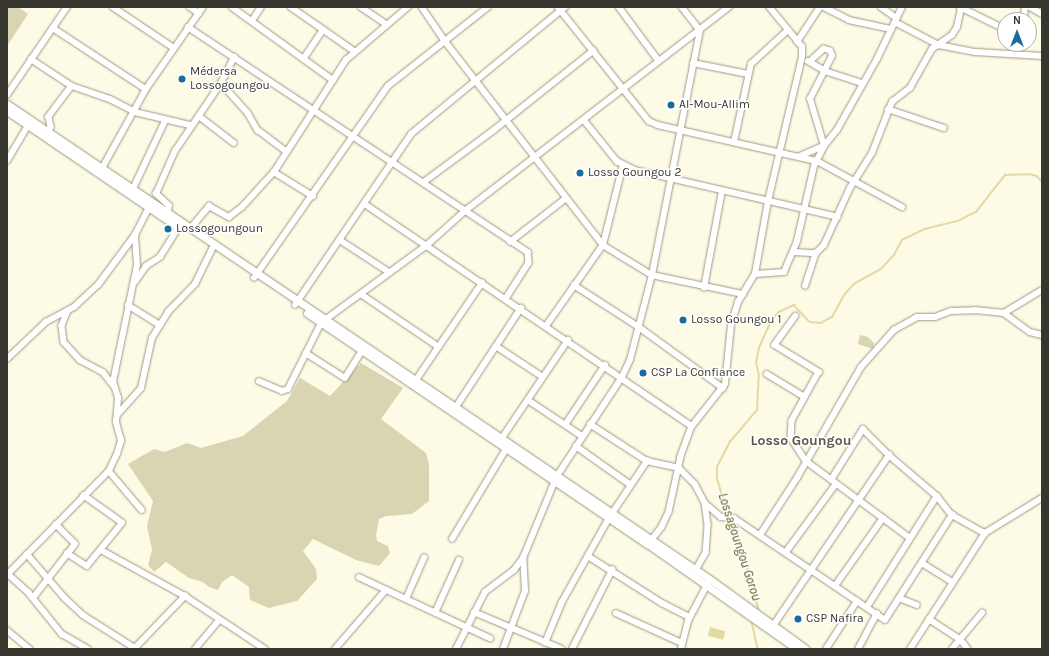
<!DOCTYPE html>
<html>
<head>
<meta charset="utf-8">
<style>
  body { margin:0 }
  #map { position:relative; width:1049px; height:656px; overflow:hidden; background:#fdfae5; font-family:Karla,sans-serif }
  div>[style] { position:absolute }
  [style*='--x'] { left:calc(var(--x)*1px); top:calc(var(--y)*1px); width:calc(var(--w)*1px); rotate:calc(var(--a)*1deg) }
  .green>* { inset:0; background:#d9d4b2 }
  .water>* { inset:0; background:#e3d9a2; transform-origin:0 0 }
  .stream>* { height:1.5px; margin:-0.75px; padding:0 0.75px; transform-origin:0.75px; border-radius:0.75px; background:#e3d9a2 }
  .roads { filter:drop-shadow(0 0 1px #9c9986) drop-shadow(0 0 1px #9c9986) }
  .minor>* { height:5.5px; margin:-2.75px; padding:0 2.75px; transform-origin:2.75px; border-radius:2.75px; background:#fff }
  .major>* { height:7px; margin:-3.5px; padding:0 3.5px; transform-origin:3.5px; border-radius:3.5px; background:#fff }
  .dots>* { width:11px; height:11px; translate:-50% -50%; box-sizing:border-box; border:2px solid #fff; border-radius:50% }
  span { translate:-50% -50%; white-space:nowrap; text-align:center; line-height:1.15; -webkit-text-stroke:3px #fff; paint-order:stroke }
  .poi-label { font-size:12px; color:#38372f }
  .left { translate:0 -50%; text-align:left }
  .water-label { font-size:13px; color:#615718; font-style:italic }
  .quarter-label { font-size:14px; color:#5a5746; font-weight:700 }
  .frame { position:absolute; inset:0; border:8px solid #38372f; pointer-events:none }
  .north { position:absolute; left:997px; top:12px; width:40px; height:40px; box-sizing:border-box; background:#fff; border:1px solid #afafac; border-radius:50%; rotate:0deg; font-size:11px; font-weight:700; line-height:16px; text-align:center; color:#38372f }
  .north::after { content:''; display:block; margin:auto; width:14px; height:18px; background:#176c9c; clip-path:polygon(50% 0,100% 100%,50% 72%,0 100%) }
</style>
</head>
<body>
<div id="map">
  <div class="green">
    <i style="clip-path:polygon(7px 7px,18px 7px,28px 14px,7px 46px)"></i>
    <i style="clip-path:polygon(860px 335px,868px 337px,874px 343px,873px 349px,858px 344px)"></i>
    <i style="clip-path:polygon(361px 363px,403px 388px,381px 419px,426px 453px,429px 465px,429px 501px,412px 514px,387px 516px,379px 519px,376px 535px,377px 541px,388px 546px,390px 553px,379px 566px,356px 560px,313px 539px,303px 551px,316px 569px,317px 579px,297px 601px,269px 608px,250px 600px,249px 587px,232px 575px,222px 582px,218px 590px,209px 587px,203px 582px,189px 578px,166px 562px,154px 572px,148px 565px,152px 550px,147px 526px,153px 501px,128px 464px,154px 449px,165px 452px,187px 443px,201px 448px,243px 436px,287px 401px,300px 378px,330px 396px)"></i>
  </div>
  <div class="water">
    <i style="left:710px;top:627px;width:16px;height:9px;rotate:15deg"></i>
  </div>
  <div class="stream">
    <i style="--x:728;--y:515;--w:38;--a:-107"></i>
    <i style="--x:717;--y:479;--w:12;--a:-90"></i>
    <i style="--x:717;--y:467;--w:28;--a:-63"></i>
    <i style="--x:730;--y:442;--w:42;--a:-49.8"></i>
    <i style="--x:757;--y:410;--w:34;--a:-87"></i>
    <i style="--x:759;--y:376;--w:13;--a:-103"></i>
    <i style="--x:756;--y:363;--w:15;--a:-79"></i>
    <i style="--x:759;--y:348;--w:32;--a:-66"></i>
    <i style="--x:772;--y:319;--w:10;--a:-45"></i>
    <i style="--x:779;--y:312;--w:17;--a:-25"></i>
    <i style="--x:794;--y:305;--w:23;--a:47"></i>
    <i style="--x:810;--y:322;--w:11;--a:5"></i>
    <i style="--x:821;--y:323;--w:13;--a:-29"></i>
    <i style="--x:832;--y:317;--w:26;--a:-61"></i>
    <i style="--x:845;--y:294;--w:13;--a:-48"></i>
    <i style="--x:854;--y:284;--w:31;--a:-29"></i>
    <i style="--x:881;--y:269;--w:19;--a:-47"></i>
    <i style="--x:894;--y:255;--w:17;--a:-62"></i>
    <i style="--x:902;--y:240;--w:25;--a:-26"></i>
    <i style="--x:925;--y:229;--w:34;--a:-14"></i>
    <i style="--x:958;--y:221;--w:20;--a:-27"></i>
    <i style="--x:976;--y:212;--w:47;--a:-51.9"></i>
    <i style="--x:1005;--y:175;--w:24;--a:-2"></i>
    <i style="--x:1029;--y:174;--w:8;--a:14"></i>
    <i style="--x:1037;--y:176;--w:8;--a:50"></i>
    <i style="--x:729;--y:519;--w:31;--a:73"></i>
    <i style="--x:738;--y:549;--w:21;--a:62"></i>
    <i style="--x:748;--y:568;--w:43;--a:75.3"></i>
    <i style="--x:752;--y:622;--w:28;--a:77"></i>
  </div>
  <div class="roads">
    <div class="minor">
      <i style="--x:113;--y:7;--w:73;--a:33.9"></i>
      <i style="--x:190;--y:7;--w:11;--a:34"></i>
      <i style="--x:232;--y:7;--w:125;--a:35.9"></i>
      <i style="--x:291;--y:7;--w:77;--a:34.9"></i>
      <i style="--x:361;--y:7;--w:30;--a:34"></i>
      <i style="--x:422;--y:7;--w:41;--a:55.9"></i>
      <i style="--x:445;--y:41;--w:258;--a:52.2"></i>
      <i style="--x:603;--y:245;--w:57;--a:31.5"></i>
      <i style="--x:652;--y:275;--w:93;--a:11.8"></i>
      <i style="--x:558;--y:7;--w:146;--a:51.4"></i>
      <i style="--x:649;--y:121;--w:10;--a:24"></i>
      <i style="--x:658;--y:125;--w:163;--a:12.8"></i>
      <i style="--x:817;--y:161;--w:97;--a:28.4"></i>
      <i style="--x:619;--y:7;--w:67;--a:53.5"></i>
      <i style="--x:682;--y:7;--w:29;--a:52"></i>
      <i style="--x:824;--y:7;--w:28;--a:27"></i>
      <i style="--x:849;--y:20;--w:43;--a:12.1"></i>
      <i style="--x:881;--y:7;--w:19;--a:35"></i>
      <i style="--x:960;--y:7;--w:50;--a:26.1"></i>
      <i style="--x:1025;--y:7;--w:13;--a:90"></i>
      <i style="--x:1030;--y:7;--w:14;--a:30"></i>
      <i style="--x:252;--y:21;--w:17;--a:-57"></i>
      <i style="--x:895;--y:22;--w:50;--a:27.6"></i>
      <i style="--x:939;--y:45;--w:38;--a:11"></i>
      <i style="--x:976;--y:52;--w:66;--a:3.5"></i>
      <i style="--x:188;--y:27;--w:408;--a:33.5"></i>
      <i style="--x:528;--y:252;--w:11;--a:85"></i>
      <i style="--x:529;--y:263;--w:43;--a:122.6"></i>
      <i style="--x:53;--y:28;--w:111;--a:33.3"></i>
      <i style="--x:797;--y:42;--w:42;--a:-56.7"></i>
      <i style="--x:304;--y:58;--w:34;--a:-56"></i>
      <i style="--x:31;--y:59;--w:49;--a:33.4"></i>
      <i style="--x:72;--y:86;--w:39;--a:127"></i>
      <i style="--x:49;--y:117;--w:10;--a:79"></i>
      <i style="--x:51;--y:127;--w:7;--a:117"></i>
      <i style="--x:808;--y:61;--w:20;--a:30"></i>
      <i style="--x:825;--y:71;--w:40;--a:18"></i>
      <i style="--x:693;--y:63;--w:56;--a:11.3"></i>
      <i style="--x:221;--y:83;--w:40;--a:48"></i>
      <i style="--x:248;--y:113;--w:20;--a:60"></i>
      <i style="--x:258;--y:130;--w:36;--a:37"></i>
      <i style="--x:72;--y:86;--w:40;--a:18.9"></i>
      <i style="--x:110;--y:99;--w:28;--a:27"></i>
      <i style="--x:135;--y:112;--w:57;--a:13.3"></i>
      <i style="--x:7;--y:95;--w:107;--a:-55.7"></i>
      <i style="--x:888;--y:109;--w:59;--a:18.7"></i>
      <i style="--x:199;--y:116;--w:44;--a:37.6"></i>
      <i style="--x:584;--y:120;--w:53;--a:51.2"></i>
      <i style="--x:617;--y:161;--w:20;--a:27"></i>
      <i style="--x:635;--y:170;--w:208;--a:13"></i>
      <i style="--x:734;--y:142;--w:80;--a:-77.7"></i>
      <i style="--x:751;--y:64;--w:50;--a:-42.6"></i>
      <i style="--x:800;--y:156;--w:26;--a:-23"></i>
      <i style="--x:824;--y:146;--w:49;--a:-106.6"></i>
      <i style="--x:810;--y:99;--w:48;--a:-62.9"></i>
      <i style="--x:832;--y:56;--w:5;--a:-112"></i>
      <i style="--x:830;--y:51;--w:6;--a:-162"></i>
      <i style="--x:824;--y:49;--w:19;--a:137"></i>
      <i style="--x:7;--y:161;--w:45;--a:-59.5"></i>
      <i style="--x:100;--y:172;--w:95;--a:-61"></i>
      <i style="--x:146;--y:89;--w:100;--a:-55.2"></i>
      <i style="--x:274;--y:172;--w:46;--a:31.6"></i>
      <i style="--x:424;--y:182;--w:87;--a:-36.6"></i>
      <i style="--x:494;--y:130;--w:127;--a:-38.6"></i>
      <i style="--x:131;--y:193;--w:80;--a:-64.7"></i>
      <i style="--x:365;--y:204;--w:395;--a:34.2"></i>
      <i style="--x:692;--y:426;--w:33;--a:110"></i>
      <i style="--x:681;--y:457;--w:56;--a:102.3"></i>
      <i style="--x:669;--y:512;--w:17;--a:115"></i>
      <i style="--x:662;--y:527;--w:20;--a:127"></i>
      <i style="--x:167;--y:213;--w:7;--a:-74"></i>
      <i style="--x:169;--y:206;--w:18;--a:-137"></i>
      <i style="--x:156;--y:194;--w:47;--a:-66.2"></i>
      <i style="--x:175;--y:151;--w:82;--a:-55.9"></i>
      <i style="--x:221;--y:83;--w:29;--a:-63"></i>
      <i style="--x:190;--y:229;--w:30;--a:-50"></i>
      <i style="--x:209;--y:206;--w:23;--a:29"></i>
      <i style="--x:229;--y:217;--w:16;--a:-38"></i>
      <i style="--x:242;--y:207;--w:47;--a:-47.6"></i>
      <i style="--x:274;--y:172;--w:133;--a:-57.3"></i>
      <i style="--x:346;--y:60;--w:82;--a:-40.5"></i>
      <i style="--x:340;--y:240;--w:59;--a:33.1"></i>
      <i style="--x:510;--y:242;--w:70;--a:-38"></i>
      <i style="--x:794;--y:252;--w:22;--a:3"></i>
      <i style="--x:816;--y:253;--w:11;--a:-45"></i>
      <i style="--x:824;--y:245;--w:63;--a:-65.5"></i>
      <i style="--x:850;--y:188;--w:41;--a:-57.8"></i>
      <i style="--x:872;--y:153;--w:55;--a:-68.6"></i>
      <i style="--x:892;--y:102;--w:23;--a:-38"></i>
      <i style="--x:910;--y:88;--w:45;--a:-60.6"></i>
      <i style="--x:932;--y:49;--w:24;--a:-35"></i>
      <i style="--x:952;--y:35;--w:9;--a:-58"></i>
      <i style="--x:957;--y:27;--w:19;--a:-78"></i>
      <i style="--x:755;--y:274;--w:29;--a:-4"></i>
      <i style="--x:784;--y:272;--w:34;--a:-67"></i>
      <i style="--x:797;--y:241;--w:77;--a:-77.2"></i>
      <i style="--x:814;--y:166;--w:22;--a:-63"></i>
      <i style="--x:824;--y:146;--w:21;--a:-51"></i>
      <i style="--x:837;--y:130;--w:81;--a:-60.6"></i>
      <i style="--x:877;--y:59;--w:58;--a:-64.3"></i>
      <i style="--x:254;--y:278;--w:234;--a:-55.1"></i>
      <i style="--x:388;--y:86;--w:127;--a:-38.3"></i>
      <i style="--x:135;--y:282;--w:19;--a:-55"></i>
      <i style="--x:146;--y:266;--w:17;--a:-33"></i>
      <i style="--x:160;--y:257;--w:40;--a:-58"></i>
      <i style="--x:574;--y:285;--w:77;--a:32.9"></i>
      <i style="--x:639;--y:327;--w:104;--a:36"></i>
      <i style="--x:805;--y:286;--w:35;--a:-72"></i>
      <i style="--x:704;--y:288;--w:99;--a:-79.5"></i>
      <i style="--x:361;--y:294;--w:94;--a:34.2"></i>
      <i style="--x:128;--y:305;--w:38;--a:32"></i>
      <i style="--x:295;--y:305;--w:207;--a:-55.8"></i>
      <i style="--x:411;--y:134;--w:200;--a:-39.5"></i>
      <i style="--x:68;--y:311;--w:16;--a:112"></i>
      <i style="--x:62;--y:326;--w:16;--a:83"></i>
      <i style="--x:64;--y:342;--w:24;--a:48"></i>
      <i style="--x:80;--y:360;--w:26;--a:28"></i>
      <i style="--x:103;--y:372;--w:18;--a:52"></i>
      <i style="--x:1004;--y:313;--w:44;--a:-31.2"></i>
      <i style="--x:796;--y:316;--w:36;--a:126"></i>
      <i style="--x:775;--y:345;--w:52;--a:31.5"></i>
      <i style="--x:819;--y:372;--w:56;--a:118.9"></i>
      <i style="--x:792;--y:421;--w:17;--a:93"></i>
      <i style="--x:791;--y:438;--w:27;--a:57"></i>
      <i style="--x:806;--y:461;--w:129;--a:36.5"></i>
      <i style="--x:546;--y:326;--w:99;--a:-54.9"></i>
      <i style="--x:603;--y:245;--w:82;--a:-76"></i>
      <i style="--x:496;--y:346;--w:56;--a:33.4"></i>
      <i style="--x:306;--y:353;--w:46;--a:32.7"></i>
      <i style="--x:345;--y:378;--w:32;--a:-58"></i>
      <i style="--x:7;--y:359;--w:54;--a:-43.5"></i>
      <i style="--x:46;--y:322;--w:32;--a:-28"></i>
      <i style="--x:74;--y:307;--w:33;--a:-43"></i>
      <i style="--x:98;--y:285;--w:62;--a:-53.5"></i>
      <i style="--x:135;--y:235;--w:30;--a:-63"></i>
      <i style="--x:767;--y:374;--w:44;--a:31.2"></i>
      <i style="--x:259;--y:381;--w:25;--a:23"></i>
      <i style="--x:282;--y:391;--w:6;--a:-18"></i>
      <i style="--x:288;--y:389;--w:74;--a:-63.4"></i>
      <i style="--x:321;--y:323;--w:132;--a:-36.3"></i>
      <i style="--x:427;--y:245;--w:51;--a:-41.8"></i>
      <i style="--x:465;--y:211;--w:334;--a:-37.7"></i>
      <i style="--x:414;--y:383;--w:121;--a:-55.8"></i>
      <i style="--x:528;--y:400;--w:65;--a:33.7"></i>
      <i style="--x:454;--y:410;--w:122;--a:-56.7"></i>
      <i style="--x:117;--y:415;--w:36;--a:-48"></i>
      <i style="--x:141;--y:388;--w:51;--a:-77.6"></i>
      <i style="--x:152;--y:338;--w:31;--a:-58"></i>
      <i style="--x:168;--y:312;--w:39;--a:-46"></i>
      <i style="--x:195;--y:284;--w:39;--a:-64"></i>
      <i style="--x:590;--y:424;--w:68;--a:33"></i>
      <i style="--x:647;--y:461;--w:33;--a:12"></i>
      <i style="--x:679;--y:468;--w:23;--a:45"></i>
      <i style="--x:695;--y:484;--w:21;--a:62"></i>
      <i style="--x:705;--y:503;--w:22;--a:82"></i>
      <i style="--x:708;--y:525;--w:28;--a:94"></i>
      <i style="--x:706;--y:553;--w:20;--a:120"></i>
      <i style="--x:565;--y:425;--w:72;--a:-56.3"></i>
      <i style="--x:692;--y:426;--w:53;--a:-51.8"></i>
      <i style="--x:725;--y:384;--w:59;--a:-84.2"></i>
      <i style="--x:731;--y:325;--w:24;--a:-73"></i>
      <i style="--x:738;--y:302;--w:33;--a:-59"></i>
      <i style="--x:755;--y:274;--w:74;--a:-79.9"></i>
      <i style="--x:768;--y:201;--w:148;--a:-76.7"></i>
      <i style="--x:802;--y:57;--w:10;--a:-90"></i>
      <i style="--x:802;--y:47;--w:52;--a:-129.5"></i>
      <i style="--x:502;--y:438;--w:118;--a:-56"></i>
      <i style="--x:576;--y:446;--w:67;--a:35.3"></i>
      <i style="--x:109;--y:471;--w:51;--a:49.8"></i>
      <i style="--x:831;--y:480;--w:60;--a:-57.9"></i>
      <i style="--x:863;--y:429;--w:37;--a:45"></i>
      <i style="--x:889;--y:455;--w:63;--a:40.5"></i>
      <i style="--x:937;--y:496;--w:24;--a:52"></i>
      <i style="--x:952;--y:515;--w:38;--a:29"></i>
      <i style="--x:705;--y:503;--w:21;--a:41"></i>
      <i style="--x:721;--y:517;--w:13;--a:4"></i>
      <i style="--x:734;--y:518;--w:182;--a:34"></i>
      <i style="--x:885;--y:620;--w:125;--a:-57.5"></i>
      <i style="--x:760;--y:535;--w:68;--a:-57"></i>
      <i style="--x:797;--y:478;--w:128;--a:-60"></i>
      <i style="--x:861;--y:367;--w:50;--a:-48.3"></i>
      <i style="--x:894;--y:330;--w:26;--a:-29"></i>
      <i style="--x:917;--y:317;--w:18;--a:0"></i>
      <i style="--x:935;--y:317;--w:17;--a:-21"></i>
      <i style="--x:951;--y:311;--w:24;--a:-2"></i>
      <i style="--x:975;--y:310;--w:29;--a:6"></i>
      <i style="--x:1004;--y:313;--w:32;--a:36"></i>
      <i style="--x:1030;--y:332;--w:12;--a:14"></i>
      <i style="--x:452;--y:539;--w:105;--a:-59"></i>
      <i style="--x:101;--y:550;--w:96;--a:28.7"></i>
      <i style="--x:185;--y:596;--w:96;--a:33.5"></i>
      <i style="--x:786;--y:552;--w:84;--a:-53.7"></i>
      <i style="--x:67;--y:553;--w:24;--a:33"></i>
      <i style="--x:87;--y:566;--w:55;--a:-50.9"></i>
      <i style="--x:122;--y:523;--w:47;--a:-144.6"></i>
      <i style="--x:27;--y:554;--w:58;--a:49.2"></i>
      <i style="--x:65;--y:598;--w:25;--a:43"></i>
      <i style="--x:83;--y:615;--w:62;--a:32.4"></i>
      <i style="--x:588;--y:556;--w:88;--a:32.4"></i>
      <i style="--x:662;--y:603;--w:31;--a:27"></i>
      <i style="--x:922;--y:563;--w:36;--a:32"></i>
      <i style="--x:7;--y:573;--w:30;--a:42"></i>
      <i style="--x:29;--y:593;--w:53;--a:51.2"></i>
      <i style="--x:62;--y:634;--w:30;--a:30"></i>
      <i style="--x:8;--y:574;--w:144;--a:-45.6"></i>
      <i style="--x:109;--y:471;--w:19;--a:-65"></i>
      <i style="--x:117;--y:454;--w:14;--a:-73"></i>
      <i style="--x:121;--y:441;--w:20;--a:-105"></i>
      <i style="--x:116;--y:422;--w:24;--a:-85"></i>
      <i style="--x:118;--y:398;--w:17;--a:-107"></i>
      <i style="--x:113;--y:382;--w:119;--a:-78.4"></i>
      <i style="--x:137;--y:265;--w:30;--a:-94"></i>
      <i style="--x:359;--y:577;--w:145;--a:25"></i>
      <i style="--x:835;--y:586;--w:83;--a:-54.8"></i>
      <i style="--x:33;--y:598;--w:68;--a:-52.1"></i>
      <i style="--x:75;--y:544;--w:27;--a:-135"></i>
      <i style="--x:899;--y:598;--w:19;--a:21"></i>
      <i style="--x:406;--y:599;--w:45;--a:-66.3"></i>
      <i style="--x:867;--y:607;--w:131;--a:-57.8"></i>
      <i style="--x:474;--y:612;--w:95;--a:22.8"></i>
      <i style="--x:435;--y:613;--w:58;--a:-65.6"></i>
      <i style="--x:616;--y:613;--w:72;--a:24.4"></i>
      <i style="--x:929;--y:619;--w:38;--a:33"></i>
      <i style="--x:961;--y:640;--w:11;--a:52"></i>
      <i style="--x:773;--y:626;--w:207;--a:-55.8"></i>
      <i style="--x:7;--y:630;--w:30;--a:40"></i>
      <i style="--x:545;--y:643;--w:44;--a:-67.5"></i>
      <i style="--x:562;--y:602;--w:96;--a:-60.8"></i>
      <i style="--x:609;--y:518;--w:69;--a:-56.3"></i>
      <i style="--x:134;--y:649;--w:74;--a:-46.1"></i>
      <i style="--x:195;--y:649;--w:38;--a:-50"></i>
      <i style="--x:335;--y:649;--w:78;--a:-49.2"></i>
      <i style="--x:456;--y:649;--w:64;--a:-63"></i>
      <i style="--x:485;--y:592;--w:36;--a:-37"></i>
      <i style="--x:514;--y:570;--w:15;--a:-53"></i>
      <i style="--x:523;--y:558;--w:89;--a:-67.5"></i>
      <i style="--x:557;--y:476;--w:118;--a:-56.7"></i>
      <i style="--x:622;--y:377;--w:19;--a:-65"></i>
      <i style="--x:630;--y:360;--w:88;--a:-75.5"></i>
      <i style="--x:652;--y:275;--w:250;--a:-78.9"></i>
      <i style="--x:503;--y:649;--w:62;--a:-69.2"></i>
      <i style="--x:525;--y:591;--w:33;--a:-93"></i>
      <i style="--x:572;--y:649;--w:89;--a:-63.1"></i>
      <i style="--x:681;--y:649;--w:29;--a:-76"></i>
      <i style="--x:688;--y:621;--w:43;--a:-62.2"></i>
      <i style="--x:826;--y:649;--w:57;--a:-57.1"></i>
      <i style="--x:858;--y:649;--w:40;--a:-62"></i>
      <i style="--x:910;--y:649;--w:138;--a:-57.1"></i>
      <i style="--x:985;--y:533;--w:67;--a:-31.6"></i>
      <i style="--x:952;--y:649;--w:47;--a:-50.2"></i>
    </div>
    <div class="major">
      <i style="--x:7;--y:104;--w:850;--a:34.06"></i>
      <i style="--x:711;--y:580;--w:117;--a:36"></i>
      <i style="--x:7;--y:111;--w:203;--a:34.2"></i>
      <i style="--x:307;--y:313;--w:413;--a:34.2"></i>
      <i style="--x:649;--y:545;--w:181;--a:35.1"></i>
    </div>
  </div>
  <div class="dots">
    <i style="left:182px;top:79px;background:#176c9c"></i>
    <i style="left:671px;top:105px;background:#176c9c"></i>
    <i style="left:580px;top:173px;background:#176c9c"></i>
    <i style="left:168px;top:229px;background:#176c9c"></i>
    <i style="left:683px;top:320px;background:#176c9c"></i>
    <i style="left:643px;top:373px;background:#176c9c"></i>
    <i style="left:798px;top:619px;background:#176c9c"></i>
  </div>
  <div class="poi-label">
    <span class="left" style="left:190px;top:79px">Médersa<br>Lossogoungou</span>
    <span class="left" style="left:679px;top:105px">Al-Mou-Allim</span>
    <span class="left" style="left:588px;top:173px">Losso Goungou 2</span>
    <span class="left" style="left:176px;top:229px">Lossogoungoun</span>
    <span class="left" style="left:691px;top:320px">Losso Goungou 1</span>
    <span class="left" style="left:651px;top:373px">CSP La Confiance</span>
    <span class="left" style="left:806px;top:619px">CSP Nafira</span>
  </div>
  <div class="water-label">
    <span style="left:739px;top:547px;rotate:72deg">Lossagoungou Gorou</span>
  </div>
  <div class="quarter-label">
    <span style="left:801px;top:441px">Losso Goungou</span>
  </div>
  <div class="frame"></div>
  <div class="north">N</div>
</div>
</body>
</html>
